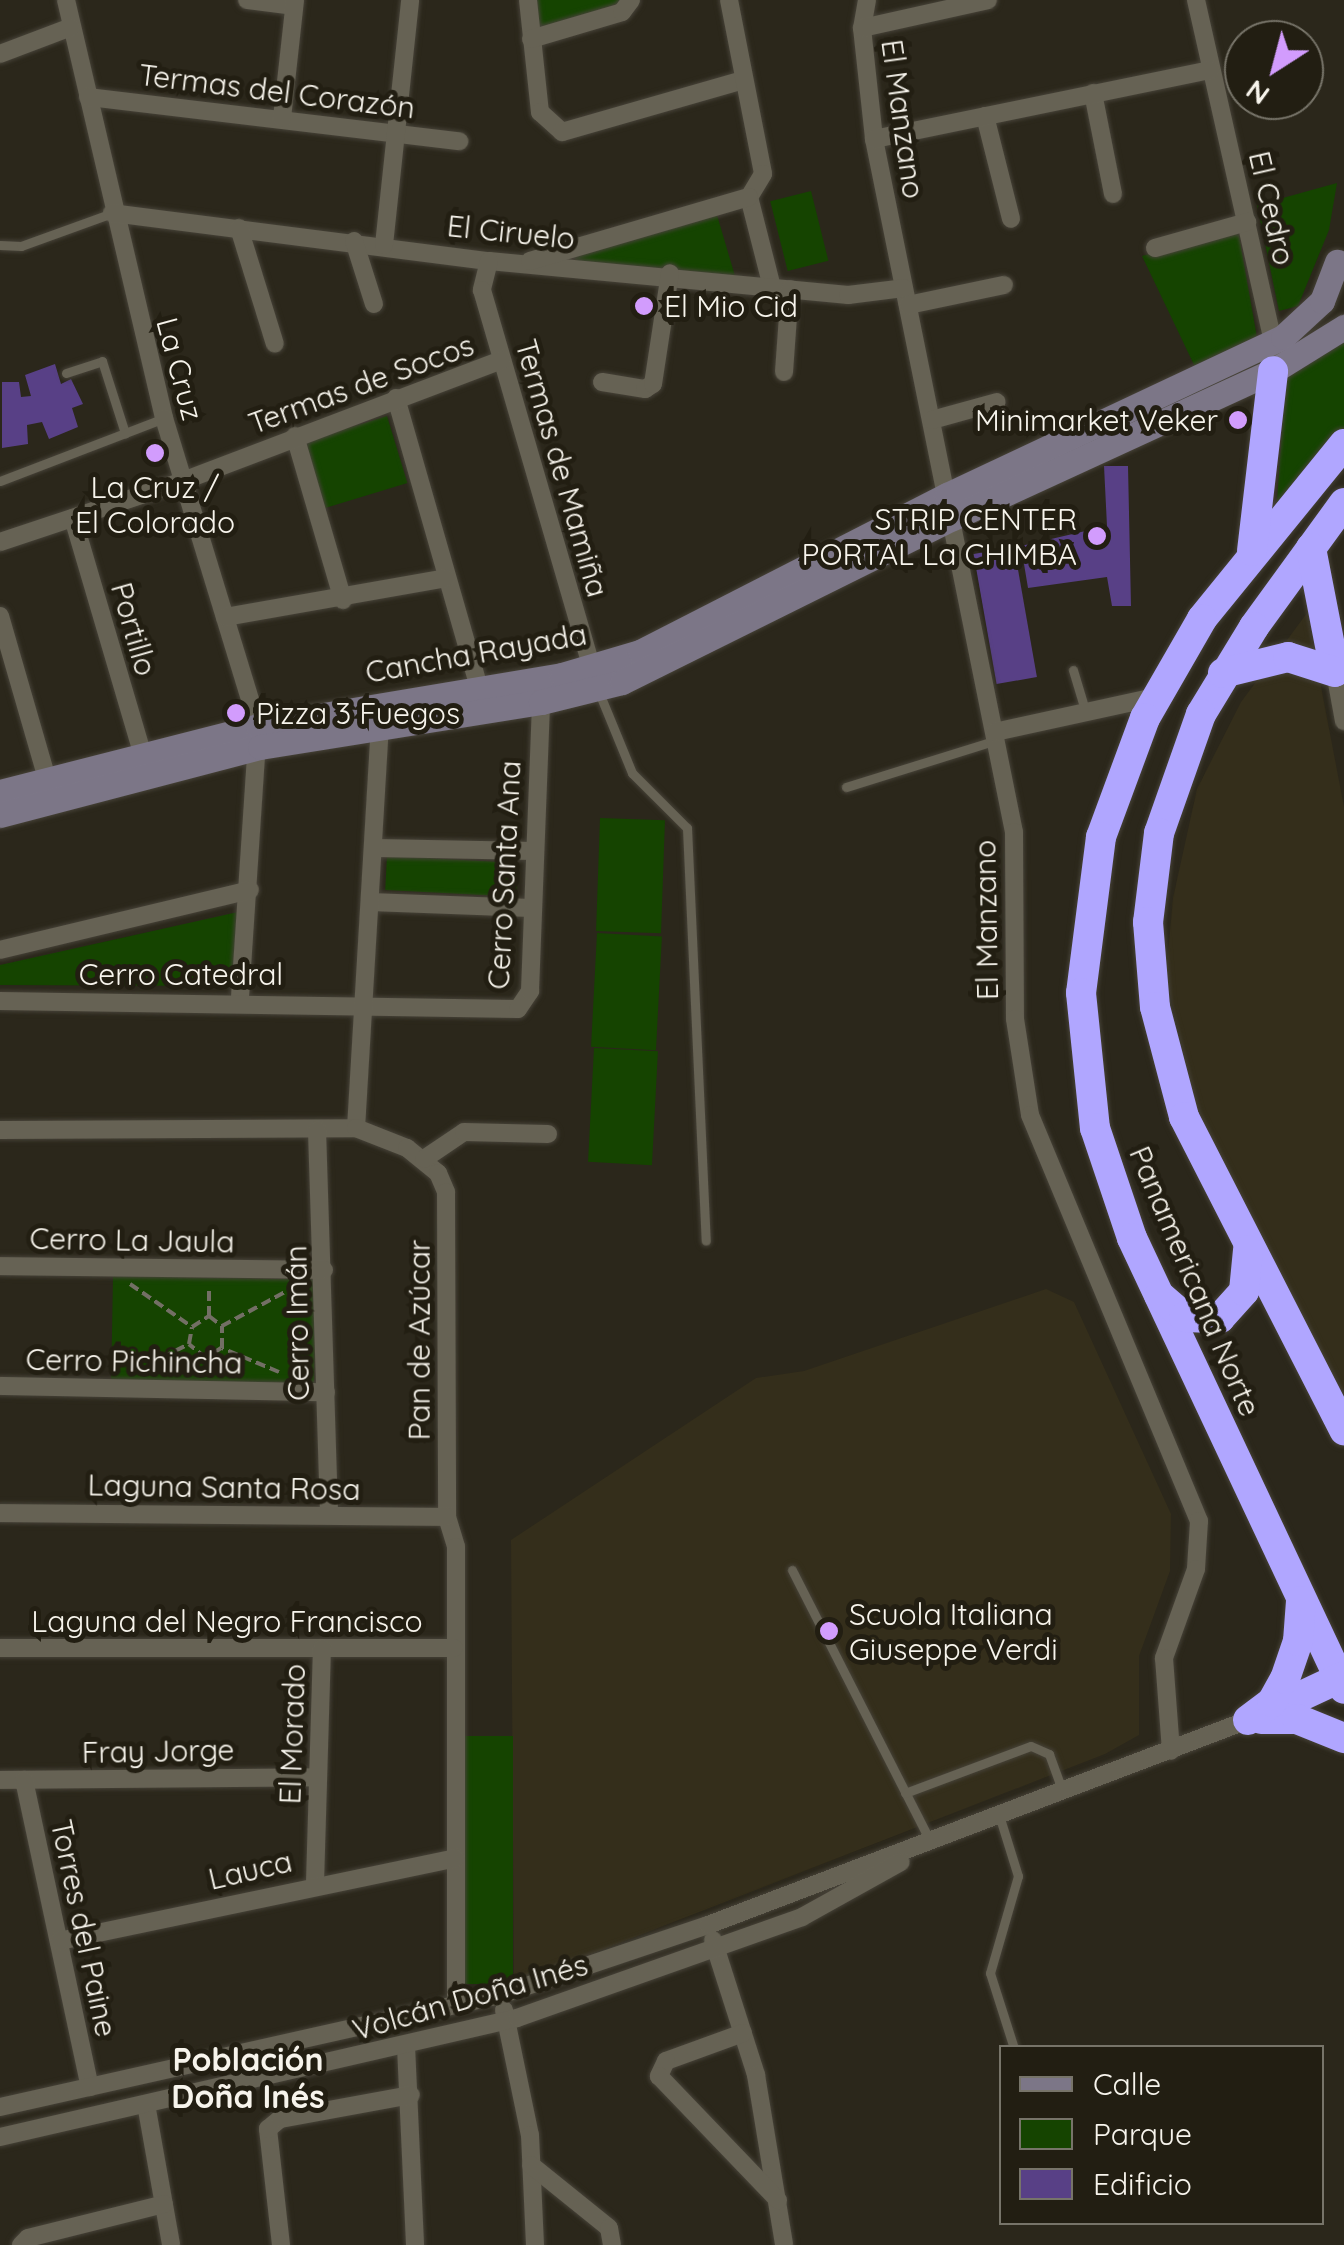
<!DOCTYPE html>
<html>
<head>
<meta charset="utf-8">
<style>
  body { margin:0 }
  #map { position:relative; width:1344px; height:2245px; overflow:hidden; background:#2b271b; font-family:Quicksand,sans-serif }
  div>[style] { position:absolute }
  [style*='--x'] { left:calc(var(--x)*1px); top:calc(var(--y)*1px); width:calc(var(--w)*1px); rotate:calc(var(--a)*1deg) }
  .built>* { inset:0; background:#342e1b }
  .green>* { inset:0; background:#154400; transform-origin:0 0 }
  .building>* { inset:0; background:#584086; transform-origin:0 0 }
  .path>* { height:4px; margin-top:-2px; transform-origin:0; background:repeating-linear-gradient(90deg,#736f65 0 10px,transparent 0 15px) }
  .roads { filter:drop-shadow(0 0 2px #464238) drop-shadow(0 0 2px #464238) }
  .lane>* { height:9px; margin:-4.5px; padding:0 4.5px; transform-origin:4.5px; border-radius:4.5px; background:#666254 }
  .street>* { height:18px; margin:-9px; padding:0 9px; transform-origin:9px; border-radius:9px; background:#666254 }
  .secondary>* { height:25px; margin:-12.5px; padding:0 12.5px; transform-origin:12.5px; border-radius:12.5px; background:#7c7687 }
  .highway>* { height:30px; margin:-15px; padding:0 15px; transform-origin:15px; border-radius:15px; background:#b0a6ff }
  .dots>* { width:28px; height:28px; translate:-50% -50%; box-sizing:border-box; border:5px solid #221e12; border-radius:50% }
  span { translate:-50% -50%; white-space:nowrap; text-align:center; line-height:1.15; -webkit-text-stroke:10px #221e12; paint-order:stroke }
  .street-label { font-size:30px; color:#f7f4ec }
  .poi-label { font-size:30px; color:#f7f4ec }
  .left { translate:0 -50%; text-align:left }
  .right { translate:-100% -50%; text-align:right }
  .neighbourhood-label { font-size:32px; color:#f7f4ec; font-weight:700 }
  .legend { position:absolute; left:999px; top:2045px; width:325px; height:180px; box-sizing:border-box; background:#221e12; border:2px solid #777469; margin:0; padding:12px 18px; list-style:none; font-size:30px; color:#f7f4ec }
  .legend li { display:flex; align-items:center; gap:20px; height:50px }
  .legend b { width:50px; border:2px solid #777469 }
  .north { position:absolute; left:1224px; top:20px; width:100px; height:100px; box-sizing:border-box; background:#221e12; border:2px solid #777469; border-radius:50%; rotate:216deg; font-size:28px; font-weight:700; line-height:40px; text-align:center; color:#f7f4ec }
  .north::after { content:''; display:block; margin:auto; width:35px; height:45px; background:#d29cfd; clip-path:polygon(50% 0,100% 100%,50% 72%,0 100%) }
</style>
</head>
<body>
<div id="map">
  <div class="built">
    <i style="clip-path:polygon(1307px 613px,1344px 807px,1344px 1403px,1201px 1130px,1166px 976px,1173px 898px,1197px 789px,1241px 702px)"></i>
    <i style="clip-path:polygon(1046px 1289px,1074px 1302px,1171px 1514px,1170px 1571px,1139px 1656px,1139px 1735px,1105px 1754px,514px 1984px,511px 1540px,756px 1378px,804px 1371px)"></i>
  </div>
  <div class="green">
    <i style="clip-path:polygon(532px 0,627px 0,535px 34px)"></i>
    <i style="clip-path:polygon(1337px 183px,1329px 230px,1298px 306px,1279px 311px,1257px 205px)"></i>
    <i style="left:811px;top:191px;width:72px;height:42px;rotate:76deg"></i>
    <i style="clip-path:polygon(717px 215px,735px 276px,576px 262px,573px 253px)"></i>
    <i style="clip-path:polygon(1238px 230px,1258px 343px,1196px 369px,1142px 256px)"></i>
    <i style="clip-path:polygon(1344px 340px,1344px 430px,1276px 515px,1286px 374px)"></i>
    <i style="left:387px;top:416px;width:70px;height:86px;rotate:73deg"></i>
    <i style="left:600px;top:818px;width:65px;height:113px;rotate:2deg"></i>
    <i style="left:387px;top:856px;width:131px;height:34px;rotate:3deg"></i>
    <i style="clip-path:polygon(238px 912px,233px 986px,0 985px,0 965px)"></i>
    <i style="left:597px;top:933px;width:65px;height:114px;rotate:3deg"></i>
    <i style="left:594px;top:1048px;width:64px;height:114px;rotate:3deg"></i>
    <i style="left:113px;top:1276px;width:203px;height:104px;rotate:1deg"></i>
    <i style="left:513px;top:1736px;width:248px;height:48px;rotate:90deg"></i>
  </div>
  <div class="building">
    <i style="clip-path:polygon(55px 364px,61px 384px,71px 379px,83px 404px,72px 408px,78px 427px,49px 439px,42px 422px,27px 425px,28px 444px,2px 448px,2px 382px,19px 382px,21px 397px,31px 396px,25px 375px)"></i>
    <i style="clip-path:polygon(1104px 466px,1128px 466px,1131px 606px,1112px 606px,1107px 577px,1028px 588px,1021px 546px,1107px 526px)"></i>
    <i style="left:1014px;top:547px;width:132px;height:41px;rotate:80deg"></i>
  </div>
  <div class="path">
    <i style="--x:130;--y:1284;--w:75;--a:34.7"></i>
    <i style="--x:209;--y:1316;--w:30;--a:-90"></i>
    <i style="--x:221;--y:1348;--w:18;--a:146"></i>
    <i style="--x:206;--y:1358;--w:22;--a:-141"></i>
    <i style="--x:189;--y:1344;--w:17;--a:-80"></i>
    <i style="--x:192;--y:1327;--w:20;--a:-33"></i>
    <i style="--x:209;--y:1316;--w:16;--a:38"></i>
    <i style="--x:135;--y:1371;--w:60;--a:-26.6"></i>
    <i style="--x:279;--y:1372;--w:62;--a:-157.2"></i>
    <i style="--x:222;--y:1348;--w:22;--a:-90"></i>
    <i style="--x:222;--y:1326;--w:82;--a:-28.4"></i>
  </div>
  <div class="roads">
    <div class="lane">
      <i style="--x:0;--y:245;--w:21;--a:3"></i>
      <i style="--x:21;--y:246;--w:97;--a:-19.9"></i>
      <i style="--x:66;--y:373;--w:38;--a:-18"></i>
      <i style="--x:102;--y:361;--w:76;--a:72.3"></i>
      <i style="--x:0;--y:481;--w:176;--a:-21"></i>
      <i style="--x:1073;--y:670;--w:42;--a:73.3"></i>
      <i style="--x:598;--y:690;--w:90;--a:67.7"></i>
      <i style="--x:632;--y:773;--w:78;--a:45"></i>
      <i style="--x:687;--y:828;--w:413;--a:87.4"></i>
      <i style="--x:846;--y:787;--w:155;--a:-17.3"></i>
      <i style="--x:792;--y:1570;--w:304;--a:63"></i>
      <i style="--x:905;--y:1793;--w:134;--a:-20.5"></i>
      <i style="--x:1031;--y:1746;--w:20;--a:24"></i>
      <i style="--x:1049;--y:1754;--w:37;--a:70"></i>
      <i style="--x:999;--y:1815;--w:64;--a:72.7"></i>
      <i style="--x:1018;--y:1876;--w:101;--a:106.1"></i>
      <i style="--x:990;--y:1973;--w:79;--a:72.3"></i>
    </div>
    <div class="street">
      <i style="--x:66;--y:0;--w:429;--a:76.8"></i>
      <i style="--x:164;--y:418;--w:322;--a:73"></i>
      <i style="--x:258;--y:726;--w:275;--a:93.8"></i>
      <i style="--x:247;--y:0;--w:47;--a:7.3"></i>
      <i style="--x:528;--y:0;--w:113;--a:83.9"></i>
      <i style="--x:540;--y:112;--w:30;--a:42"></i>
      <i style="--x:562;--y:132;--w:185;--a:-16"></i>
      <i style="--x:729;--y:0;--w:177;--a:78.9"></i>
      <i style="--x:763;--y:174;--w:27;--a:121"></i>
      <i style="--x:749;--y:197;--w:93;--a:75.7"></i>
      <i style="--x:867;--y:0;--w:28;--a:100"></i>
      <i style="--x:862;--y:28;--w:112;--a:83.8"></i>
      <i style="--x:874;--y:139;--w:707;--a:78.58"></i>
      <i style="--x:1014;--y:832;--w:187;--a:89.7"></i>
      <i style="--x:1015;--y:1019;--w:97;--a:81.1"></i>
      <i style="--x:1030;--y:1115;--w:440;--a:67.4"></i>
      <i style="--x:1199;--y:1521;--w:48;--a:93.6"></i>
      <i style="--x:1196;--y:1569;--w:95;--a:109.8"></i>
      <i style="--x:1164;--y:1658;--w:93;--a:85.7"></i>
      <i style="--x:1196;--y:0;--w:359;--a:77.3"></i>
      <i style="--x:862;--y:28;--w:129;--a:-12.5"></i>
      <i style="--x:531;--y:39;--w:95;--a:-16.5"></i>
      <i style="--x:622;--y:12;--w:15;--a:-53"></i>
      <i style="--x:0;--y:54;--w:76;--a:-20.8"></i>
      <i style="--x:1093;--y:93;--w:103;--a:78.8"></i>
      <i style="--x:88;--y:97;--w:374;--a:6.8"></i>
      <i style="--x:985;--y:116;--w:106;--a:75.8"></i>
      <i style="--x:282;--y:118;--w:119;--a:-83.7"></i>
      <i style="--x:874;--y:139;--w:344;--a:-11.6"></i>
      <i style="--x:112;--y:213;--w:380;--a:7.3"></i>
      <i style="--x:489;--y:261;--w:361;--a:5.4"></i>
      <i style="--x:848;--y:295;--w:56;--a:-7.1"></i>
      <i style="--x:239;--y:228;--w:121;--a:72.8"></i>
      <i style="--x:354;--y:241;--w:66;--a:72.4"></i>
      <i style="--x:384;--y:245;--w:246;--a:-83.9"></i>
      <i style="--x:1155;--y:248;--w:96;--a:-15.8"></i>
      <i style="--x:489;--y:261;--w:30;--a:104"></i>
      <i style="--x:482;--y:290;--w:404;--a:73.8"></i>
      <i style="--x:530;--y:261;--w:228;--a:-16.3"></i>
      <i style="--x:908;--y:305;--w:98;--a:-11.8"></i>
      <i style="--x:784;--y:372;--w:83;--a:-85.9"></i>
      <i style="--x:602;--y:382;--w:44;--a:9.2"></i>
      <i style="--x:645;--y:389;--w:9;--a:-32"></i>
      <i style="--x:653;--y:384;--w:112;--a:-81.3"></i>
      <i style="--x:396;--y:398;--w:304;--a:74"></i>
      <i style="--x:932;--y:420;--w:67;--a:-15.5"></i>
      <i style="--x:295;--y:436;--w:171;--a:73.7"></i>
      <i style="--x:73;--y:518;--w:248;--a:73.6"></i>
      <i style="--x:0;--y:542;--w:193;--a:-18.4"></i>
      <i style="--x:183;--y:481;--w:341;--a:-20.8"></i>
      <i style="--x:0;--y:616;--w:170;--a:73.9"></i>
      <i style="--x:225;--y:617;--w:224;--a:-10"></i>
      <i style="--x:1335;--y:672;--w:50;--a:79.6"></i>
      <i style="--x:995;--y:732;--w:164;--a:-12.3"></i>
      <i style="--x:376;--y:848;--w:158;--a:1.1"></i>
      <i style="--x:370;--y:902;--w:161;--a:2.1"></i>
      <i style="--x:0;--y:950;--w:257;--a:-13.5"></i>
      <i style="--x:0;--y:1001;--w:518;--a:0.88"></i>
      <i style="--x:518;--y:1009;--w:22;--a:-56"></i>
      <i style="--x:530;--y:991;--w:289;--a:-87.8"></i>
      <i style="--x:356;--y:1128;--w:403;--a:-86.6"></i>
      <i style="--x:0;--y:1130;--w:356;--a:-0.3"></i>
      <i style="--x:356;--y:1128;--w:55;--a:21.4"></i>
      <i style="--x:407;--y:1148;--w:40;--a:39"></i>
      <i style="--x:438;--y:1173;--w:21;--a:67"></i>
      <i style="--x:446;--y:1192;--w:325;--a:89.8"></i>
      <i style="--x:447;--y:1517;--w:31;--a:73"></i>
      <i style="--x:456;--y:1547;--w:458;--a:90"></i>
      <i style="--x:317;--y:1130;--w:385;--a:88.2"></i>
      <i style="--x:424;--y:1159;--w:48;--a:-34"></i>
      <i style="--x:464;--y:1132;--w:84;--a:1.4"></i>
      <i style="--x:0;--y:1266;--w:324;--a:0.7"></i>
      <i style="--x:0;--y:1386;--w:326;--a:1.1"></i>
      <i style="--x:0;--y:1513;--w:447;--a:0.5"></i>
      <i style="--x:0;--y:1648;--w:454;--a:0"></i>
      <i style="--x:0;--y:1780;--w:317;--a:-0.5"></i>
      <i style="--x:24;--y:1780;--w:314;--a:77.9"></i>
      <i style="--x:315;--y:1883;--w:235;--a:-88.3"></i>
      <i style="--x:713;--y:1940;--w:142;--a:72.3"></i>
      <i style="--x:756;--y:2075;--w:172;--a:80.6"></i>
      <i style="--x:59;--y:1941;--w:405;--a:-11.8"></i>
      <i style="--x:504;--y:2010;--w:128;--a:78.3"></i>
      <i style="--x:530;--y:2135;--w:110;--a:87.4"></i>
      <i style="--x:743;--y:2033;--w:82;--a:160"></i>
      <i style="--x:666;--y:2061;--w:17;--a:115"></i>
      <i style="--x:659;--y:2076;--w:172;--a:46.2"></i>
      <i style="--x:406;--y:2046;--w:199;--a:87.4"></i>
      <i style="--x:146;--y:2104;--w:143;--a:79.9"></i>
      <i style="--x:0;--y:2107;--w:512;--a:-12.63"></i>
      <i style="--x:500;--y:1995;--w:219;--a:-18.6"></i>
      <i style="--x:708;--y:1925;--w:578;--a:-20.79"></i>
      <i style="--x:0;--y:2137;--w:531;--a:-12.96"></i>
      <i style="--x:517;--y:2018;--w:302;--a:-19.5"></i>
      <i style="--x:802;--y:1917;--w:113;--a:-29.1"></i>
      <i style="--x:531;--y:2165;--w:100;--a:38.9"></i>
      <i style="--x:609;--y:2228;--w:17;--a:80"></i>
      <i style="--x:21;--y:2245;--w:10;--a:-45"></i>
      <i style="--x:28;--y:2238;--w:140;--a:-14"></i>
      <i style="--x:281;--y:2245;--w:117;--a:-96.4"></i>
      <i style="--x:268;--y:2129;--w:16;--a:-40"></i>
      <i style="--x:280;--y:2119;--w:133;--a:-10.4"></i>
    </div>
    <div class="secondary">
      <i style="--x:0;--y:792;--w:266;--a:-14.3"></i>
      <i style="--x:258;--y:726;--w:308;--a:-9.5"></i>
      <i style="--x:562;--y:675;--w:81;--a:-16.4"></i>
      <i style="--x:640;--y:652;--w:345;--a:-27.1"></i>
      <i style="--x:947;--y:495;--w:371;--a:-25.2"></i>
      <i style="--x:1283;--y:337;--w:53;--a:-42.7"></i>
      <i style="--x:1322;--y:301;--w:42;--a:-69"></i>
      <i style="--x:0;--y:815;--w:269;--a:-14.7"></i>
      <i style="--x:260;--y:747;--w:285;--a:-9.1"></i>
      <i style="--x:541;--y:702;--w:83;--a:-13.9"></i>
      <i style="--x:622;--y:682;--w:369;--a:-26.4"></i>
      <i style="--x:953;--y:518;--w:352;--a:-24.7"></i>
      <i style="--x:1273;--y:371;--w:84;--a:-31.8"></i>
    </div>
    <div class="highway">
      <i style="--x:1344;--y:444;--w:225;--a:129.1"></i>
      <i style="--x:1202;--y:619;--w:114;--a:119.9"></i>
      <i style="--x:1145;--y:718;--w:127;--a:110.3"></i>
      <i style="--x:1101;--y:837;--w:157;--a:97.3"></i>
      <i style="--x:1081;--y:993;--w:136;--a:84.1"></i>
      <i style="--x:1095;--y:1128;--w:116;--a:71.4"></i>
      <i style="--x:1132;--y:1238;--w:498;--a:64.8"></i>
      <i style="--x:1344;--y:503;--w:153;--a:126"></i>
      <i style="--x:1254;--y:627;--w:102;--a:121.3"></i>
      <i style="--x:1201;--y:714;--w:126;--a:109.4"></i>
      <i style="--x:1159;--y:833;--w:90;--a:97"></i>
      <i style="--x:1148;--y:922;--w:85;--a:85.3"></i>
      <i style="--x:1155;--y:1007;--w:114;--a:75.2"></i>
      <i style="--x:1184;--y:1117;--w:352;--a:62.9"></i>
      <i style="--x:1311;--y:548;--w:126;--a:79"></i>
      <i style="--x:1252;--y:551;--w:181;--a:-83.3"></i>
      <i style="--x:1223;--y:673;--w:67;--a:-13.8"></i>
      <i style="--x:1288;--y:657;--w:49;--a:17.7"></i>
      <i style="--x:1159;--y:1295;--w:33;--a:41"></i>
      <i style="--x:1184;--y:1317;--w:36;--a:2"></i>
      <i style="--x:1220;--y:1318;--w:36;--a:-48"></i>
      <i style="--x:1244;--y:1291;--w:41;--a:-84.4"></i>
      <i style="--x:1265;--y:1713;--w:87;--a:-25.1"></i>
      <i style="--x:1261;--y:1719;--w:36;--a:0"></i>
      <i style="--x:1297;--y:1719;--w:51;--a:22"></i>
      <i style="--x:1248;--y:1720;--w:30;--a:-37"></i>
      <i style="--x:1272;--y:1702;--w:26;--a:-61"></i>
      <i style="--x:1285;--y:1679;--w:40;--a:-71.1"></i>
      <i style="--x:1298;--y:1641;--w:40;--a:-85.7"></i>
    </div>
  </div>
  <div class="dots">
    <i style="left:644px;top:306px;background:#d29cfd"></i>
    <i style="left:1238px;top:420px;background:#d29cfd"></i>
    <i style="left:155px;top:453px;background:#d29cfd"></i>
    <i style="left:1097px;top:536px;background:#d29cfd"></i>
    <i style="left:236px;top:713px;background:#d29cfd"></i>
    <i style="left:829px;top:1631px;background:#d29cfd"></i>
  </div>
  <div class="street-label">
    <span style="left:277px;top:91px;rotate:7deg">Termas del Corazón</span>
    <span style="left:903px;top:119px;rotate:82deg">El Manzano</span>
    <span style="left:1272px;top:208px;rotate:77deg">El Cedro</span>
    <span style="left:511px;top:232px;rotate:6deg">El Ciruelo</span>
    <span style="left:180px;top:369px;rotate:75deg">La Cruz</span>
    <span style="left:361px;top:384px;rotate:-20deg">Termas de Socos</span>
    <span style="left:562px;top:468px;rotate:74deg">Termas de Mamiña</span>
    <span style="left:134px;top:629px;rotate:74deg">Portillo</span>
    <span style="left:476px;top:653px;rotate:-10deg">Cancha Rayada</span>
    <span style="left:504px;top:875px;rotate:-87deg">Cerro Santa Ana</span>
    <span style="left:986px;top:920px;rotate:-91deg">El Manzano</span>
    <span style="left:181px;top:974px">Cerro Catedral</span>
    <span style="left:132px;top:1240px;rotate:1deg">Cerro La Jaula</span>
    <span style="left:1195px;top:1281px;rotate:67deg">Panamericana Norte</span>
    <span style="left:297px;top:1323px;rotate:-91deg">Cerro Imán</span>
    <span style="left:419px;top:1340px;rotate:-90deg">Pan de Azúcar</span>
    <span style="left:134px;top:1361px;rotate:1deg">Cerro Pichincha</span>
    <span style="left:224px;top:1487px;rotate:1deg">Laguna Santa Rosa</span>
    <span style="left:227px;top:1621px">Laguna del Negro Francisco</span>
    <span style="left:292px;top:1734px;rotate:-88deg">El Morado</span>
    <span style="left:158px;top:1751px;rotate:-1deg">Fray Jorge</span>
    <span style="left:250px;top:1870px;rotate:-13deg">Lauca</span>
    <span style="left:84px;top:1928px;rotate:78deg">Torres del Paine</span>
    <span style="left:470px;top:1997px;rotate:-16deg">Volcán Doña Inés</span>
  </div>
  <div class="poi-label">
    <span class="left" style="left:664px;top:306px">El Mio Cid</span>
    <span class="right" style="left:1218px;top:420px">Minimarket Veker</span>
    <span style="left:155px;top:504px">La Cruz /<br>El Colorado</span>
    <span class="right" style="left:1077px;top:536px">STRIP CENTER<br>PORTAL La CHIMBA</span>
    <span class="left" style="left:256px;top:713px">Pizza 3 Fuegos</span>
    <span class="left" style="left:849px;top:1631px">Scuola Italiana<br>Giuseppe Verdi</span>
  </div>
  <div class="neighbourhood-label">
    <span style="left:248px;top:2078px">Población<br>Doña Inés</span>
  </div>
  <ul class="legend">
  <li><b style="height:12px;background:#7c7687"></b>Calle</li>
  <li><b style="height:28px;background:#154400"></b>Parque</li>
  <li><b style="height:28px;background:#584086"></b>Edificio</li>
  </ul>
  <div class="north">N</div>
</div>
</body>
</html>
